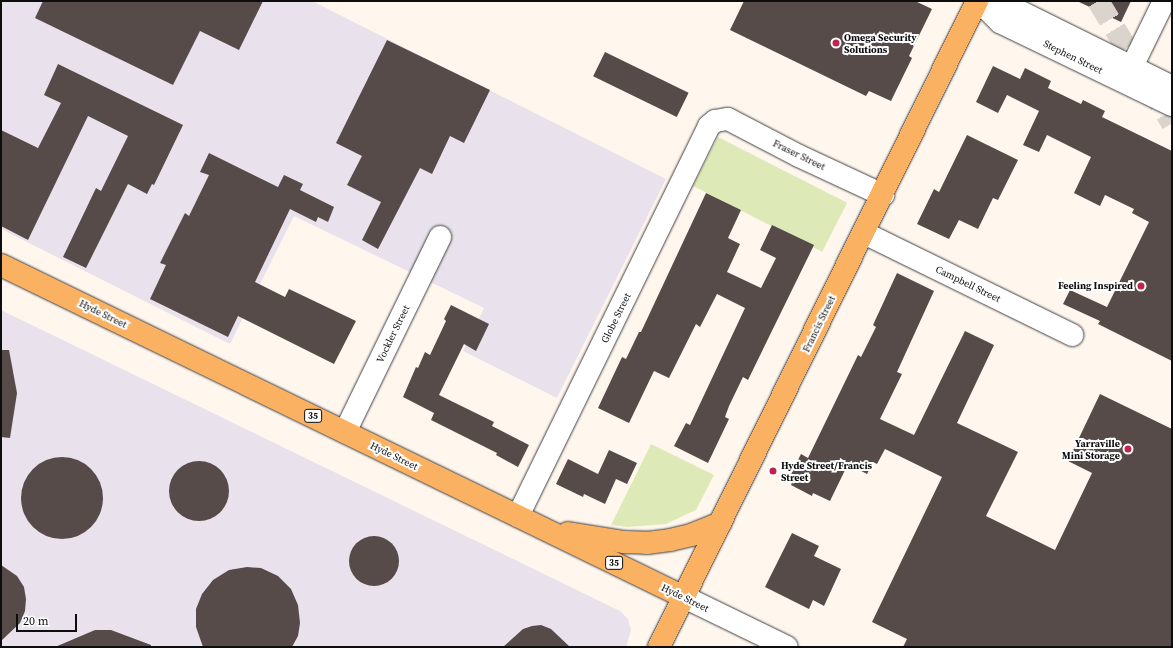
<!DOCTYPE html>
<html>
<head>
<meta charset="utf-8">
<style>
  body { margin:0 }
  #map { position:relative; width:1173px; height:648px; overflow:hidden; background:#fff7ee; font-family:"Source Serif 4",serif }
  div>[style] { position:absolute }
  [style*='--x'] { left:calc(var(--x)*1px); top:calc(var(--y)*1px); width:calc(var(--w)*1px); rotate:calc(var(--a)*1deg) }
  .industrial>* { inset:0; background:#e9e1ec }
  .green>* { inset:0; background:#ddeab7; transform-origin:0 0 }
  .building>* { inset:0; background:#564b49; transform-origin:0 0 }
  .round { border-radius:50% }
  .highway-tunnel>* { height:22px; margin-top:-11px; transform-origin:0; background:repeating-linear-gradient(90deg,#dbd4cc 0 22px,transparent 0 33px) }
  .roads { filter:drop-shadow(0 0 1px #404040) drop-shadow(0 0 1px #404040) }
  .minor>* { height:22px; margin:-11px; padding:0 11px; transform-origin:11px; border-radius:11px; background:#fff }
  .major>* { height:22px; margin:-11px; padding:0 11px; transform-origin:11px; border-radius:11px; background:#fab162 }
  .dots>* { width:11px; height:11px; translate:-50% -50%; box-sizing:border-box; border:2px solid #fff; border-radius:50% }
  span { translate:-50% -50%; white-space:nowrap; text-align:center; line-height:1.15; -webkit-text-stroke:4px #fff; paint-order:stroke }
  .shield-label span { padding:1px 3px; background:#fff; border:1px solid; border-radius:3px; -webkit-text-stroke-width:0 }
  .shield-label { font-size:9px; color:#0d0d0d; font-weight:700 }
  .poi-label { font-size:10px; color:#0d0d0d; font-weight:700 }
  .left { translate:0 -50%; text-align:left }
  .right { translate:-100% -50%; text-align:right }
  .street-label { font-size:10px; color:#0d0d0d }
  .frame { position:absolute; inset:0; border:2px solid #0d0d0d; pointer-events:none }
  .scale { position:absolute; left:16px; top:614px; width:61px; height:18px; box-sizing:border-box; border:2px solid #0d0d0d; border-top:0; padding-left:5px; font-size:12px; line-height:14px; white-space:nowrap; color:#0d0d0d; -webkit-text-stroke:3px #fff; paint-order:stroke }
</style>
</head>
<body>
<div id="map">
  <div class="industrial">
    <i style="clip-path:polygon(1px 1px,312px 1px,666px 179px,557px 398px,463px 351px,484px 308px,294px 216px,230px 344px,1px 229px)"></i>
    <i style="clip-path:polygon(1px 310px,620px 611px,628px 619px,631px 630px,626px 647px,1px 647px)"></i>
  </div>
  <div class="green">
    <i style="left:718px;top:137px;width:145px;height:55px;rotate:27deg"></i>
    <i style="clip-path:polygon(651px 444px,714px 475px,696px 510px,666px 524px,627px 527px,611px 525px)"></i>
  </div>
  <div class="building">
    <i style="clip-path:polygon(43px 1px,263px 1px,239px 50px,200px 31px,173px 85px,35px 18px)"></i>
    <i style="clip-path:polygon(744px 1px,915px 1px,932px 9px,909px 56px,912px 58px,891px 101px,869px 91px,866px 96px,730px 30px)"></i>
    <i style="clip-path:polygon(1077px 1px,1131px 1px,1121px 22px)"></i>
    <i style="clip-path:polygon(387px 40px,490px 90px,464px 143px,450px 136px,432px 174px,420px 168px,378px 249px,362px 240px,381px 202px,347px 185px,362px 156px,336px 143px)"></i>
    <i style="left:605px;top:52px;width:93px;height:27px;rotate:26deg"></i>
    <i style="clip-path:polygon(58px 64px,183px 125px,154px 185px,152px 184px,147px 194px,128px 184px,86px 268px,63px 257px,96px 188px,101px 191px,128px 136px,88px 116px,28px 240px,1px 226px,1px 130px,38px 148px,61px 103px,44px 95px)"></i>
    <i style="clip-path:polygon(993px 66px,1020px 79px,1025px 68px,1051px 81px,1048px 88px,1081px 104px,1083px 100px,1105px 111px,1102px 117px,1172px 151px,1172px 361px,1098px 324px,1100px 321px,1063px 304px,1070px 290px,1107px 307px,1149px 222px,1132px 213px,1134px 209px,1105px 195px,1100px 206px,1074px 193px,1091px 157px,1047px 135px,1039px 152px,1023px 145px,1039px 111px,1007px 95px,998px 113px,976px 102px)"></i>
    <i style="clip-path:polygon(967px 135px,1018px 160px,998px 200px,993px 198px,978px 229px,959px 220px,949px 239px,917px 224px,934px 189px,939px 192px)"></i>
    <i style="clip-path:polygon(209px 153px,278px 187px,284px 175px,303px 184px,300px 190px,334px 207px,328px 222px,318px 217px,316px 222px,290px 209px,255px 282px,285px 297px,289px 289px,356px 321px,334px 364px,238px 316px,228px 337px,150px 299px,166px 265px,160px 263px,185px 213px,189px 216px,209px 175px,200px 172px)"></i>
    <i style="clip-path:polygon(706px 193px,741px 210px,728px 238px,740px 244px,727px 272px,761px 288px,776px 258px,760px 250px,772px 225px,814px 245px,748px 380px,743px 377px,729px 406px,725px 417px,729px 419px,708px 463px,674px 446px,686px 423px,690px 425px,745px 308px,717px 294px,700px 327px,696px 324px,669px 378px,654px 371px,629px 423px,598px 408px,622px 357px,626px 359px,639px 332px,641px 332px)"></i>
    <i style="clip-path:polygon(897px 273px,934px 291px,897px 372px,902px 374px,880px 419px,914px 435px,965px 331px,994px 345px,957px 423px,1018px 452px,986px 516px,1055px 550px,1092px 473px,1068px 461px,1100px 394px,1172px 429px,1172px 647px,903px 647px,907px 639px,872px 622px,942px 477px,885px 449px,877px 464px,873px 462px,867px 474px,848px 464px,830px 501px,813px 493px,812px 496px,791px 485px,794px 478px,790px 476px,801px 454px,808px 458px,858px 355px,861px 357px,876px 327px,873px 325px)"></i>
    <i style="clip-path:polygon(451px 305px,489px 324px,476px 351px,464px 344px,439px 395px,494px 422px,492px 426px,529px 445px,518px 467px,496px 455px,497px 453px,431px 420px,434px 413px,403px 397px,416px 367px,418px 368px,425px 352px,430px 355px,446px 321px,444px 319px)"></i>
    <i style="clip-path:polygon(1px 350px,9px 350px,17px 393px,10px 438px,1px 437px)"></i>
    <i style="clip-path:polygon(609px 450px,637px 463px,627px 484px,616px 479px,605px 504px,584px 494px,583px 497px,556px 484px,568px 459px,598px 474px)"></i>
    <i class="round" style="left:21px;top:457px;width:82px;height:82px"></i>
    <i class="round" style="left:169px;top:461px;width:60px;height:60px"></i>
    <i style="clip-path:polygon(792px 533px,819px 546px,814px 556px,841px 569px,824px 606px,813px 600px,809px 609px,765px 587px)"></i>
    <i class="round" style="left:349px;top:536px;width:50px;height:50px"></i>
    <i style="clip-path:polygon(1px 565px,17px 576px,24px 587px,26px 599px,25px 611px,20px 623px,1px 641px)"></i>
    <i style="clip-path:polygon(247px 567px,261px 568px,278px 576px,291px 589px,298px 605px,300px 623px,298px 636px,292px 647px,203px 647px,196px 627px,196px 609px,202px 594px,213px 580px,229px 570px)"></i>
    <i style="clip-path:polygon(541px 625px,551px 629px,570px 647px,503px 647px,523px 629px,532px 626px)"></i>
    <i style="clip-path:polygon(95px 630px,111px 630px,151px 645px,151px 647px,55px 647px)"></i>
  </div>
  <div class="highway-tunnel">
    <i style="--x:1098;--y:1;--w:143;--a:58.8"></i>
  </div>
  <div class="roads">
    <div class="minor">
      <i style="--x:979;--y:1;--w:30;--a:45"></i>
      <i style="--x:1000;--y:22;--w:191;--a:25.8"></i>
      <i style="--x:984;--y:1;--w:30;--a:14"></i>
      <i style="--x:1013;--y:8;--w:178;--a:26.4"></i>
      <i style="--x:1125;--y:81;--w:89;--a:-64"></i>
      <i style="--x:864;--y:233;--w:232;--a:26.1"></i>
      <i style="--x:345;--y:432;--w:217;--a:-64"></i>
      <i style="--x:518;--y:516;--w:434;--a:-63.9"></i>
      <i style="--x:709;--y:126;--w:8;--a:-40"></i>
      <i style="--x:715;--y:121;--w:13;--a:-9"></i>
      <i style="--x:728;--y:119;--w:80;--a:27.5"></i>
      <i style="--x:799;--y:156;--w:93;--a:24.9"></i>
      <i style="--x:684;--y:597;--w:114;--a:25.9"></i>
    </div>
    <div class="major">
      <i style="--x:1;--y:265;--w:759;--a:25.92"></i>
      <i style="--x:568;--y:533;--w:57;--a:9.1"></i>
      <i style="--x:624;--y:542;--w:23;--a:2"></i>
      <i style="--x:647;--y:543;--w:23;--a:-7"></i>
      <i style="--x:670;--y:540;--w:22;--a:-13"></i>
      <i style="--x:691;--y:535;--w:32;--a:-22"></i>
      <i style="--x:659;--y:647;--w:720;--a:-63.79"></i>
    </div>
  </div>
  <div class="dots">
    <i style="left:836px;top:43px;background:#c02350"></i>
    <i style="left:1141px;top:286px;background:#c02350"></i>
    <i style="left:1128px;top:449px;background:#c02350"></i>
    <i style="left:773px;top:471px;background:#c02350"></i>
  </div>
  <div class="shield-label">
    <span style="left:313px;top:416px">35</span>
    <span style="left:614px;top:563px">35</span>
  </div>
  <div class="poi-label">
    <span class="left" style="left:844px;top:43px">Omega Security<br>Solutions</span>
    <span class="right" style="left:1133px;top:286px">Feeling Inspired</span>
    <span class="right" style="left:1120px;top:449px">Yarraville<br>Mini Storage</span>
    <span class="left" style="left:781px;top:471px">Hyde Street/Francis<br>Street</span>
  </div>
  <div class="street-label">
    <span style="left:1073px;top:57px;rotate:26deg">Stephen Street</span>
    <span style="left:799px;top:155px;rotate:26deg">Fraser Street</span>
    <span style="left:968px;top:284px;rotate:26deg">Campbell Street</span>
    <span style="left:103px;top:314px;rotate:26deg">Hyde Street</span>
    <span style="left:616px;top:318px;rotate:-64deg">Globe Street</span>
    <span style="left:819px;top:324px;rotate:-64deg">Francis Street</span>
    <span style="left:393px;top:334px;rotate:-64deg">Vockler Street</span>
    <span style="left:394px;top:456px;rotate:26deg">Hyde Street</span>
    <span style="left:685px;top:598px;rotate:26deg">Hyde Street</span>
  </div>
  <div class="frame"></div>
  <div class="scale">20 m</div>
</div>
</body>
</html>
